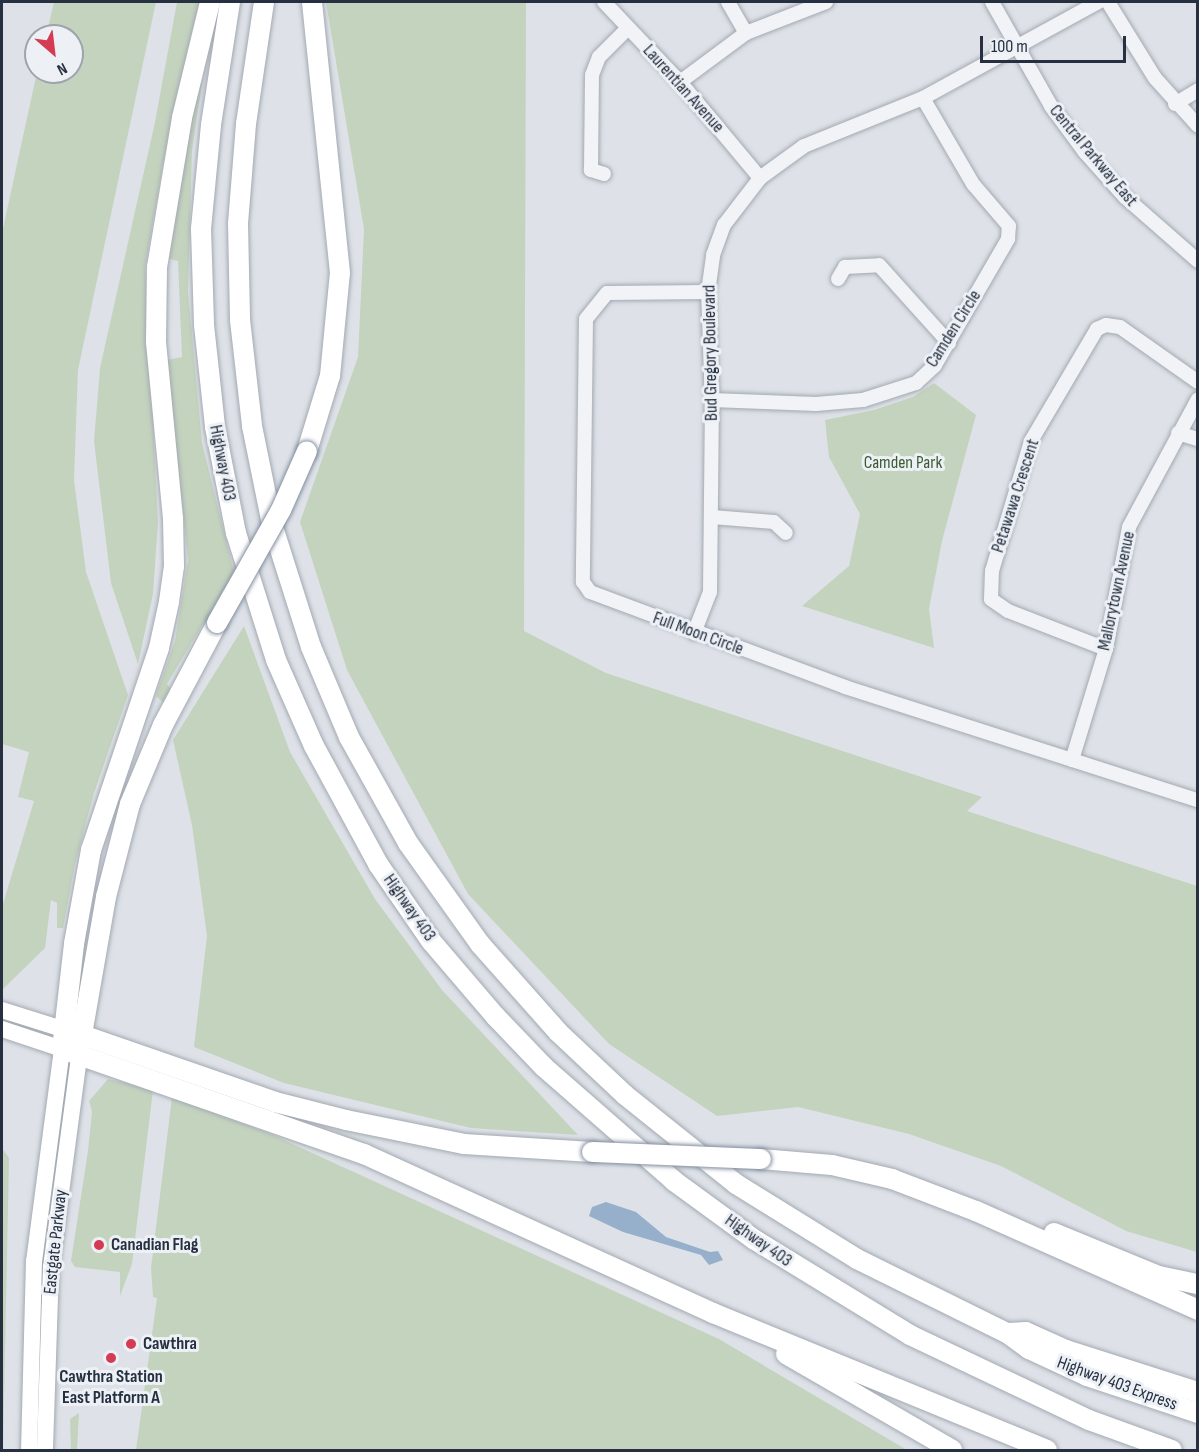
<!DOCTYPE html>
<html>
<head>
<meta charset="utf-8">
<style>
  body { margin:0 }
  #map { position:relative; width:1199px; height:1452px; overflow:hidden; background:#dee2e8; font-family:"Sofia Sans Condensed",sans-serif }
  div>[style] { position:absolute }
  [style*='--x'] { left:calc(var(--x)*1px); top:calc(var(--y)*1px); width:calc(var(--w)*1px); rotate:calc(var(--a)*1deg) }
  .green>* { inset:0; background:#c4d3be }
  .water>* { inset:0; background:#96b0cb }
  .roads { filter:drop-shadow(0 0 2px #a3a9b2) drop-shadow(0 0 2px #a3a9b2) }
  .minor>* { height:14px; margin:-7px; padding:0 7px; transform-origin:7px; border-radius:7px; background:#f1f3f6 }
  .major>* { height:16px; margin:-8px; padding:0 8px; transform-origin:8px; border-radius:8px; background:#fff }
  .highway>* { height:20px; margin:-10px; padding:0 10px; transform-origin:10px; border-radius:10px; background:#fff }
  .bridges { filter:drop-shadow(0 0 2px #848fa0) drop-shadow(0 0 2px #848fa0) }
  .highway-bridge>* { height:20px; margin:-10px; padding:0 10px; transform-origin:10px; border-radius:10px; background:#fff }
  .dots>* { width:16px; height:16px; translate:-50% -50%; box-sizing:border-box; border:3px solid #edf1f6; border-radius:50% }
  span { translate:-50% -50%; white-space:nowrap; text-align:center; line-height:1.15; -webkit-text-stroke:6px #edf1f6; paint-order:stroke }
  .street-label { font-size:18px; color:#263040 }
  .park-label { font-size:18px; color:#3b5c33 }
  .poi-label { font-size:18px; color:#263040; font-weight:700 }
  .left { translate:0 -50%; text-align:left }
  .frame { position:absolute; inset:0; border:3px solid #263040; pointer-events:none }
  .north { position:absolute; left:24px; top:24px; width:60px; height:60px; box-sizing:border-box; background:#edf1f6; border:2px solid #9da4ad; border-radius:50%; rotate:152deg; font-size:16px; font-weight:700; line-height:24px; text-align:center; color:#263040 }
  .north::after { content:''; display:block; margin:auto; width:21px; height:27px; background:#d53b53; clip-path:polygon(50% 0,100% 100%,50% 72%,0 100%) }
  .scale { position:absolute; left:980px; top:36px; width:146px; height:27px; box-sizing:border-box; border:3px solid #263040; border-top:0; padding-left:8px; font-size:18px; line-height:21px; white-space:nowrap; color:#263040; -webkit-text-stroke:4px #edf1f6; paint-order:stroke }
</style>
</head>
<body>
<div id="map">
  <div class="green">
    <i style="clip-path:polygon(54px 2px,156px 2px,78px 370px,74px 480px,86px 572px,128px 695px,94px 793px,75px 864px,63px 928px,57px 928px,57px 903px,51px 900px,45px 948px,2px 990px,2px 907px,34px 801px,18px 797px,29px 752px,2px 744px,2px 233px,37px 72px,72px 72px,72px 36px,46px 36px)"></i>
    <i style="clip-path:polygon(177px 2px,202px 2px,163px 164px,145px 267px,158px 522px,153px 594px,138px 664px,111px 583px,94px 441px,100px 368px,155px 122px)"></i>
    <i style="clip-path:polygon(326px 2px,526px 2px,524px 631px,606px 673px,982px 797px,967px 811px,1197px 886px,1197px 1252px,1126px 1231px,1001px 1166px,909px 1134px,798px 1107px,717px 1116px,609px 1044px,468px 894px,347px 670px,300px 522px,358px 357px,364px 229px)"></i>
    <i style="clip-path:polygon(202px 83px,192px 151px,188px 291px,202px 443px,234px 572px,167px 684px,172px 691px,165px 704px,156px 696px,175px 641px,188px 560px,167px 360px,182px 357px,178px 261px,167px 258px,198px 84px)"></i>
    <i style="clip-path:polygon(934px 383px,976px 415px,942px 541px,929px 609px,934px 648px,802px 606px,849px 566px,860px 514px,829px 457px,825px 420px,874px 410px,913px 397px)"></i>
    <i style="clip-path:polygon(244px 626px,290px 752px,375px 899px,442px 990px,578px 1135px,471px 1128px,284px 1083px,194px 1047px,207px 936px,192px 825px,173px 740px)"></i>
    <i style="clip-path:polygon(108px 1079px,153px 1090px,132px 1264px,120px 1296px,120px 1272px,75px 1267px,71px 1261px,88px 1151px,92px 1112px,89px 1101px)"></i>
    <i style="clip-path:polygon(172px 1097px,273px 1135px,719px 1339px,907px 1450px,136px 1450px,157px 1298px,153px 1297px,151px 1268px)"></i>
    <i style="clip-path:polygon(2px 1148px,9px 1158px,3px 1450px,2px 1450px)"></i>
    <i style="clip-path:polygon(79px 1413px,77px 1450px,71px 1450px,70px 1419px)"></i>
  </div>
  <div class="water">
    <i style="clip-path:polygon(606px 1202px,636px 1212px,666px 1237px,710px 1252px,718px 1251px,723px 1260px,709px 1265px,701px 1255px,623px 1232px,589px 1216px,592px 1207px)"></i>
  </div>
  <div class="roads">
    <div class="minor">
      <i style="--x:604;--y:2;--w:110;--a:46.5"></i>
      <i style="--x:680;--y:82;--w:125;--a:50.2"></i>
      <i style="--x:728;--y:2;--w:36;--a:60"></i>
      <i style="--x:992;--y:2;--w:120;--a:60.4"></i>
      <i style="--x:1051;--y:106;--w:56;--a:53.7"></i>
      <i style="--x:1084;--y:151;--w:62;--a:48.3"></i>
      <i style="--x:1125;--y:197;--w:97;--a:41.2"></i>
      <i style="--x:1108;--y:2;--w:89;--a:58.3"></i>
      <i style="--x:1155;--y:78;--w:64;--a:48.1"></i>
      <i style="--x:680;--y:82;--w:82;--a:-36.6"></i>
      <i style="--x:746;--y:33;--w:86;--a:-21.2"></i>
      <i style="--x:1175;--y:104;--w:27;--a:-31"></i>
      <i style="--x:604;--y:174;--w:14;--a:-163"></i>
      <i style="--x:591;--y:170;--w:95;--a:-89.4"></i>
      <i style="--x:592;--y:75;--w:19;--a:-69"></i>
      <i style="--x:599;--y:57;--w:40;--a:-45"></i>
      <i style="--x:838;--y:279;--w:14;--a:-60"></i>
      <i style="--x:845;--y:267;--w:34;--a:-3"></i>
      <i style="--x:879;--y:265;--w:105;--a:48.1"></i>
      <i style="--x:708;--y:292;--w:101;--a:179.4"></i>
      <i style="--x:607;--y:293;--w:33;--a:129"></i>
      <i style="--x:586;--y:319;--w:263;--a:90.7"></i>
      <i style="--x:583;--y:582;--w:12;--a:55"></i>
      <i style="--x:590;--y:592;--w:272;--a:20.4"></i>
      <i style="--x:845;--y:687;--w:371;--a:17.8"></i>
      <i style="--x:712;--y:400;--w:104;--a:2.2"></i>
      <i style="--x:816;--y:404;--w:47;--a:-4.9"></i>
      <i style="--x:863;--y:400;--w:56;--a:-17.8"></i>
      <i style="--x:916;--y:383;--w:26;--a:-43"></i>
      <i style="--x:935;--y:365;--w:146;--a:-59.9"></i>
      <i style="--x:1008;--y:239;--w:13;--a:-86"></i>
      <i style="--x:1009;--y:226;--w:55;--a:-130.6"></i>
      <i style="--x:973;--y:184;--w:99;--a:-120.2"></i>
      <i style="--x:1178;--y:433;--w:21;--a:17"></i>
      <i style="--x:712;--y:517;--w:62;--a:4.6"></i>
      <i style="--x:774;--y:522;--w:16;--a:43"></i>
      <i style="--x:694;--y:633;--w:44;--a:-68.7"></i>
      <i style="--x:710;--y:592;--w:192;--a:-89.4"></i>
      <i style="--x:712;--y:400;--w:108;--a:-92.1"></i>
      <i style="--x:708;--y:292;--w:37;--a:-82"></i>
      <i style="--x:713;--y:255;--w:32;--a:-70"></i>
      <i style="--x:724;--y:225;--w:59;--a:-52.5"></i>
      <i style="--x:760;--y:178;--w:54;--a:-36"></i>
      <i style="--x:804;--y:146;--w:128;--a:-22"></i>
      <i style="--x:923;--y:98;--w:200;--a:-28.7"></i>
      <i style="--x:1106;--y:649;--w:105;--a:-158.8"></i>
      <i style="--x:1008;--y:611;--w:21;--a:-145"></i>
      <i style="--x:991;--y:599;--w:28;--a:-88"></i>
      <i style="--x:992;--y:571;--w:136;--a:-73.3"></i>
      <i style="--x:1031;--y:441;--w:130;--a:-59.5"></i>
      <i style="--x:1097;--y:329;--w:10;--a:-24"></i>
      <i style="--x:1106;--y:325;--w:14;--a:8"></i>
      <i style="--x:1120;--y:327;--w:95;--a:35.2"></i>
      <i style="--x:1072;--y:760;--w:116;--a:-73"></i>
      <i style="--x:1106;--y:649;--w:124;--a:-79.3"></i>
      <i style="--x:1129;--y:527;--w:145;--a:-61.7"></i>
    </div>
    <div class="major">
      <i style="--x:2;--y:1010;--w:84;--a:17.4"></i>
      <i style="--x:82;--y:1035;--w:234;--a:97.6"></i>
      <i style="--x:51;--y:1267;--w:183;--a:91.9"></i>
      <i style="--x:2;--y:1029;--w:63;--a:18.4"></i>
      <i style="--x:62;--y:1049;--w:214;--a:97.5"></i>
      <i style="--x:34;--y:1261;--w:189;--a:91.5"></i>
    </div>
    <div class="highway">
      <i style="--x:210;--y:2;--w:119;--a:103.6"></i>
      <i style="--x:182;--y:118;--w:151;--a:99.5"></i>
      <i style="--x:157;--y:267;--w:75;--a:90.8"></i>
      <i style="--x:156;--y:342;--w:177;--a:84.5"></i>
      <i style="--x:173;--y:518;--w:48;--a:88.8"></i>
      <i style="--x:174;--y:566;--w:36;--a:98"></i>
      <i style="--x:169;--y:602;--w:47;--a:102.3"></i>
      <i style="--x:159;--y:648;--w:213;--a:108.6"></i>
      <i style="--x:91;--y:850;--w:96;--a:100.3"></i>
      <i style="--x:74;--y:944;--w:106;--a:96.5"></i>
      <i style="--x:62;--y:1049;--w:320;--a:19.2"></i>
      <i style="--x:364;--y:1154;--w:384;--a:24.5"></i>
      <i style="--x:713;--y:1313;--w:361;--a:22.3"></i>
      <i style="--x:230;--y:2;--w:124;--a:98.8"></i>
      <i style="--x:211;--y:125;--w:104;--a:95.5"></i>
      <i style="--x:201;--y:229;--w:96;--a:88.2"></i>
      <i style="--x:204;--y:325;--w:103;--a:83.8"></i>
      <i style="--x:215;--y:427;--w:108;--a:78.8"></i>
      <i style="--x:236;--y:533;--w:133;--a:72.5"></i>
      <i style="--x:276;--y:660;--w:94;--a:66.2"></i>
      <i style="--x:314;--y:746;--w:134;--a:61.5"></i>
      <i style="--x:378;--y:864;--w:93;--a:55.5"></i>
      <i style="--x:431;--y:941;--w:100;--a:49.5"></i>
      <i style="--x:496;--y:1017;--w:69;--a:46.2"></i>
      <i style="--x:544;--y:1067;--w:173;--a:41.2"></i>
      <i style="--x:674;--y:1181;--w:100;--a:36.1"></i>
      <i style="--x:755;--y:1240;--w:182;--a:31.5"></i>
      <i style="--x:910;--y:1335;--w:198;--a:25.4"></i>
      <i style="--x:1089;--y:1420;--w:88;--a:19.9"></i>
      <i style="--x:264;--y:2;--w:123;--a:98.4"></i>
      <i style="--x:246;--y:124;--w:99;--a:94.6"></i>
      <i style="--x:238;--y:223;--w:97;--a:88.8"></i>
      <i style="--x:240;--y:320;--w:107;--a:83.5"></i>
      <i style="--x:252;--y:426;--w:100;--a:78.5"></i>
      <i style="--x:272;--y:524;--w:129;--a:72.4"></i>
      <i style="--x:311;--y:647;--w:98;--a:67.1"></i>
      <i style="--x:349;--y:737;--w:121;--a:60.9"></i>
      <i style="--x:408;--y:843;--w:124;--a:54.5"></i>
      <i style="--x:480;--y:944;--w:118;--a:48.4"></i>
      <i style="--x:558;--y:1032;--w:92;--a:43.2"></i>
      <i style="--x:625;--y:1095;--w:142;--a:38.7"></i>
      <i style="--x:736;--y:1184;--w:142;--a:31.8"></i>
      <i style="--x:857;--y:1259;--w:167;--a:26.3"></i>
      <i style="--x:1007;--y:1333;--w:27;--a:36"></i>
      <i style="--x:1029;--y:1349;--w:64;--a:25"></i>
      <i style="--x:1087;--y:1376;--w:117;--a:18.4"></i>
      <i style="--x:307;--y:451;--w:78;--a:-73"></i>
      <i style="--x:330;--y:376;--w:103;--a:-84.5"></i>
      <i style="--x:340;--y:273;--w:272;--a:-95.9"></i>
      <i style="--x:217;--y:623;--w:115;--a:117.9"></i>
      <i style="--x:163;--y:725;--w:86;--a:112.7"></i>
      <i style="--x:130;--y:804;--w:96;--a:104.5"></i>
      <i style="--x:106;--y:897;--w:140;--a:99.9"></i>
      <i style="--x:82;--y:1035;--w:204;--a:19.1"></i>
      <i style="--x:275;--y:1102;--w:73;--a:14.2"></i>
      <i style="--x:346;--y:1120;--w:120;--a:11.5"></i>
      <i style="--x:464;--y:1144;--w:128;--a:3.6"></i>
      <i style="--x:761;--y:1159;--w:71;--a:4.8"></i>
      <i style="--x:832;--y:1165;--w:62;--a:13.1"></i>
      <i style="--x:892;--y:1179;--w:90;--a:20.9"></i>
      <i style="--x:976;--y:1211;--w:243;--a:24"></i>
      <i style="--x:1054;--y:1233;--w:113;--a:22.3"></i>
      <i style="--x:1159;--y:1276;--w:40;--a:12"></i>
      <i style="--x:1009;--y:1333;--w:17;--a:-3"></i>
      <i style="--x:1026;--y:1332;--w:44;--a:24.2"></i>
      <i style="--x:1066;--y:1350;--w:139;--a:17.7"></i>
      <i style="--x:786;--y:1354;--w:192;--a:30"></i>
    </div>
  </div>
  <div class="bridges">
    <div class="highway-bridge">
      <i style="--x:217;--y:623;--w:130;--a:-60.5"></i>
      <i style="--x:281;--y:510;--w:64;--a:-66.2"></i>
      <i style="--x:592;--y:1152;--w:169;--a:2.4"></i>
    </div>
  </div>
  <div class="dots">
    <i style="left:99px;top:1245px;background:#d53b53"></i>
    <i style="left:131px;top:1344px;background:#d53b53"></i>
    <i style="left:111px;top:1358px;background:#d53b53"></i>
  </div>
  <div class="street-label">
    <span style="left:683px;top:89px;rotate:48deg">Laurentian Avenue</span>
    <span style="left:1093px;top:156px;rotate:50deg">Central Parkway East</span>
    <span style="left:954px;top:329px;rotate:-58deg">Camden Circle</span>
    <span style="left:711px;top:353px;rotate:-91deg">Bud Gregory Boulevard</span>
    <span style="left:222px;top:463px;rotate:79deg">Highway 403</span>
    <span style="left:1016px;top:496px;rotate:-72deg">Petawawa Crescent</span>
    <span style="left:1117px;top:591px;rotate:-78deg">Mallorytown Avenue</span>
    <span style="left:698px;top:634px;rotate:20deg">Full Moon Circle</span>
    <span style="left:409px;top:908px;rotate:55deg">Highway 403</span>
    <span style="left:758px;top:1241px;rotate:35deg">Highway 403</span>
    <span style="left:56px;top:1242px;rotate:-84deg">Eastgate Parkway</span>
    <span style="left:1117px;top:1384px;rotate:20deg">Highway 403 Express</span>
  </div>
  <div class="park-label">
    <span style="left:903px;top:463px">Camden Park</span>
  </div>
  <div class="poi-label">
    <span class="left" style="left:111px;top:1245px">Canadian Flag</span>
    <span class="left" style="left:143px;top:1344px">Cawthra</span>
    <span style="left:111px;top:1388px">Cawthra Station<br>East Platform A</span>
  </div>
  <div class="frame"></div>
  <div class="north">N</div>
  <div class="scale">100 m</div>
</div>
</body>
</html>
